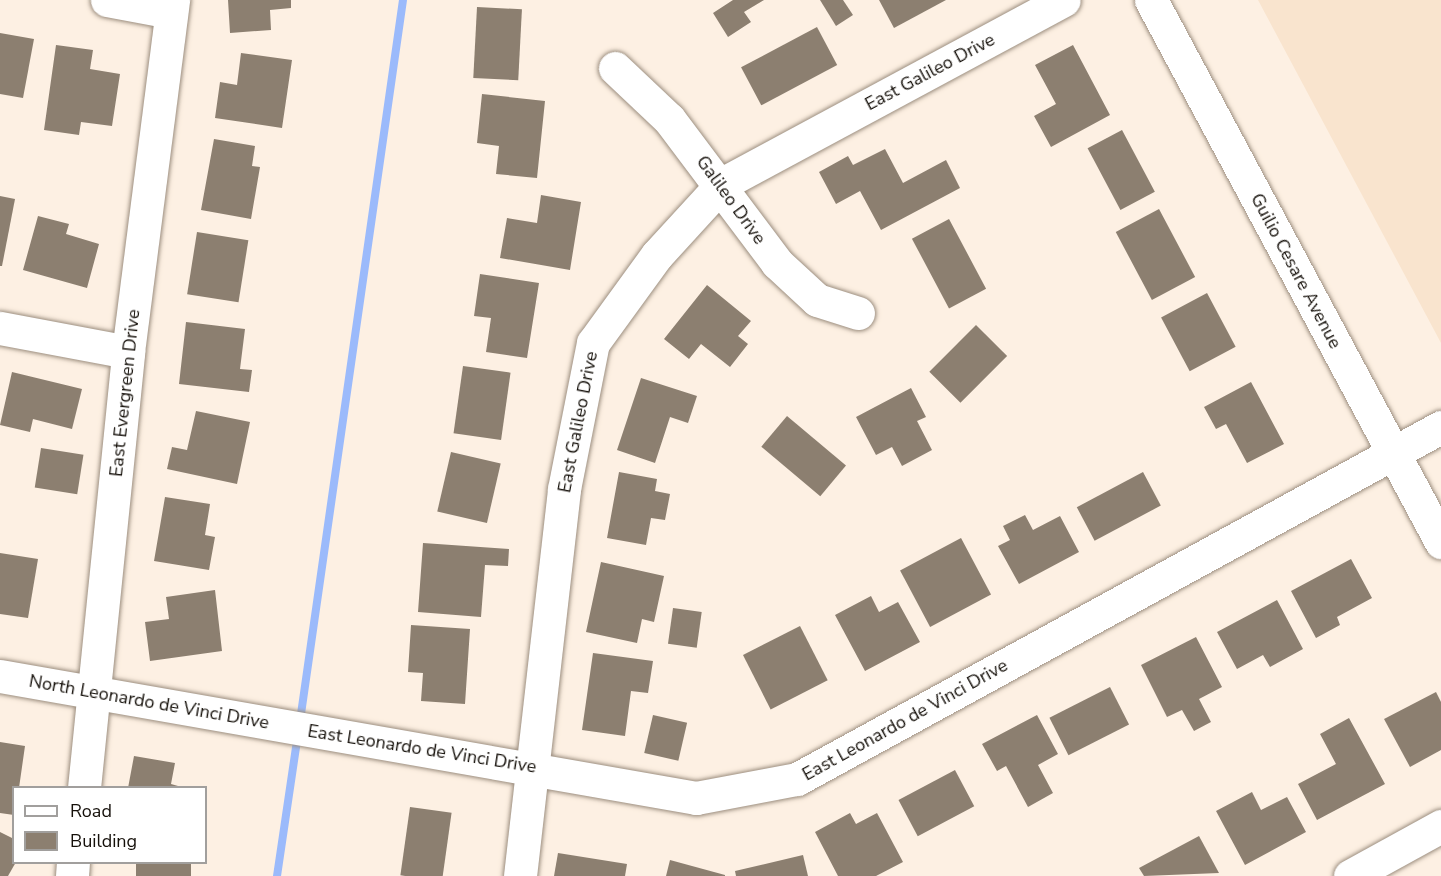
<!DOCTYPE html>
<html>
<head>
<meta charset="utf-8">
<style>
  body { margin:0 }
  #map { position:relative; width:1441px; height:876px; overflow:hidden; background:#fdf0e3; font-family:"Nunito Sans",sans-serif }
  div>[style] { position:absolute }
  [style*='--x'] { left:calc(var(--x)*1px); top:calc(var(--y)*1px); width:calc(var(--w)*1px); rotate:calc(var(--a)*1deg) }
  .built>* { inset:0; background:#f9e4ce }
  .stream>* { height:8px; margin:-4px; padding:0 4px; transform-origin:4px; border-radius:4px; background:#9bbafb }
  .building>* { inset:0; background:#8c7f70; transform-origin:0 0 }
  .roads { filter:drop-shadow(0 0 2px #9c8e7f) drop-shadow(0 0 2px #9c8e7f) }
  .minor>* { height:33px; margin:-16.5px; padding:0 16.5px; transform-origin:16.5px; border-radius:16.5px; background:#fff }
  span { translate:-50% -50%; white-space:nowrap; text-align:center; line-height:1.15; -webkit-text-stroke:4.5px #fff; paint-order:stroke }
  .street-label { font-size:18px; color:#15100a }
  .legend { position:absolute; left:12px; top:786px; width:195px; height:78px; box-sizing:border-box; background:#fff; border:2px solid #a19f9d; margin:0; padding:8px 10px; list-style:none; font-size:18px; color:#15100a }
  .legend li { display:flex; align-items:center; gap:12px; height:30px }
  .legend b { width:30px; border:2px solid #a19f9d }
</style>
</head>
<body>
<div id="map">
  <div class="built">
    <i style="clip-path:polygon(1258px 0,1441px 0,1441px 343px)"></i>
  </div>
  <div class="stream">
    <i style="--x:300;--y:721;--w:728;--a:-81.87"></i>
    <i style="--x:277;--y:876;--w:144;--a:-81.6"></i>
  </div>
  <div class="building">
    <i style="clip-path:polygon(228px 0,291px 0,291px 8px,270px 10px,271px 30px,230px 33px)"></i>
    <i style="clip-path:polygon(733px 0,764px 0,744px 12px,751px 22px,728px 37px,713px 13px)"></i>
    <i style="clip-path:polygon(820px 0,843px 0,853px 15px,836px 26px)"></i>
    <i style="clip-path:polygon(879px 0,946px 0,894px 28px)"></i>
    <i style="left:477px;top:7px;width:45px;height:71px;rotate:3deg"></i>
    <i style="left:817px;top:27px;width:43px;height:86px;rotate:62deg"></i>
    <i style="clip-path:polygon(0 33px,34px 39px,23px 98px,0 94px)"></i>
    <i style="clip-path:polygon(56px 45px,93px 50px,90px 69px,120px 74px,112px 126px,81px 122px,79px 135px,44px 130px)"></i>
    <i style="clip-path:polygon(1073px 45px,1110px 115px,1051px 147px,1034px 116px,1056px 104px,1035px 65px)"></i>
    <i style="clip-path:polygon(241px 53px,292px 60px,282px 128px,215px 118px,220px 82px,237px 85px)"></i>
    <i style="clip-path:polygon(482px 94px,545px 101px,537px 178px,496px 174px,499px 146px,477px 143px)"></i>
    <i style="left:1122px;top:130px;width:70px;height:39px;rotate:62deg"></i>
    <i style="clip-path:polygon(214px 139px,255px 146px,252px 166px,260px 167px,251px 219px,201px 210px)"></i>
    <i style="clip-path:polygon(885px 149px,903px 183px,946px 160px,960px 188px,881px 230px,860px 191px,836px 204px,819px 172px,848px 156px,853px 165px)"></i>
    <i style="clip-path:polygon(541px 195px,581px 202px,570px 270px,500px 258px,507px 218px,537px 223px)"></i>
    <i style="clip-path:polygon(0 196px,15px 199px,2px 266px,0 266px)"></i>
    <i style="left:1159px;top:209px;width:77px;height:49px;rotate:62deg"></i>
    <i style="clip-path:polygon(38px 216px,69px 224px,66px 234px,99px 244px,87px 288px,23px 270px)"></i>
    <i style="left:949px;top:219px;width:79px;height:42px;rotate:62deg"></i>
    <i style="left:197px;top:232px;width:52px;height:63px;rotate:9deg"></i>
    <i style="clip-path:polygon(480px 274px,539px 283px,527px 358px,486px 352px,491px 318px,474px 316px)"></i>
    <i style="clip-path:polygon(707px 285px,751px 321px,738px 336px,748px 344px,730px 367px,701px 344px,689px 359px,664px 339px)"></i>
    <i style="left:1207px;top:293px;width:61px;height:52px;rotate:62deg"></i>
    <i style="clip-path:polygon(186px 322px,245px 329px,240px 369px,252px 370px,249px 392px,179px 384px)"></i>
    <i style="left:976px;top:325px;width:44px;height:66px;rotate:45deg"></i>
    <i style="left:463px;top:366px;width:48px;height:68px;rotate:8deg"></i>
    <i style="clip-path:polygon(12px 372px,82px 389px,72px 429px,33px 419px,30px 432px,0 425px)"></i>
    <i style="clip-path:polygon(641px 378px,697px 396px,688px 423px,670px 417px,655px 463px,617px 450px)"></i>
    <i style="clip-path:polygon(1251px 382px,1284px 444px,1247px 463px,1226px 424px,1216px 429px,1204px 407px)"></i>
    <i style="clip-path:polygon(911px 388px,926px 417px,917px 421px,932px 450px,902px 466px,892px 447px,876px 455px,856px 417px)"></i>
    <i style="clip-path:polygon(196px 411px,250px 422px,237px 484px,167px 469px,172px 447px,187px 450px)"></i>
    <i style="left:787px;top:416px;width:77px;height:40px;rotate:40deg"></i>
    <i style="left:41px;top:448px;width:43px;height:40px;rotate:9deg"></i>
    <i style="left:451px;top:452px;width:51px;height:61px;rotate:13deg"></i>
    <i style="clip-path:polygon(619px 472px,657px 479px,655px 491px,670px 494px,665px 520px,651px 518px,646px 545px,607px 538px)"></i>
    <i style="left:1143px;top:472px;width:38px;height:75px;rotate:62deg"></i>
    <i style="clip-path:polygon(165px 497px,210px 504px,205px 535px,215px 537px,209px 570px,154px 561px)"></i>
    <i style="clip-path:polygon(1025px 515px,1033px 530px,1060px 516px,1079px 552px,1019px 584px,998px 546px,1010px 540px,1003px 526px)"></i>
    <i style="left:961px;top:538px;width:64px;height:69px;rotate:62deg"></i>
    <i style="clip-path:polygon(423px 543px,509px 549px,508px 566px,485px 565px,481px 617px,418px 612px)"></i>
    <i style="clip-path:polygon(0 553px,38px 559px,28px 618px,0 614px)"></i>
    <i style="clip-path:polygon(1351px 559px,1372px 598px,1337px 617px,1340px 625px,1316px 638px,1291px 591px)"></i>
    <i style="clip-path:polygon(601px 562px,664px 576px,654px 622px,642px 619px,637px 643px,586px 632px)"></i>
    <i style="clip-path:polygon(215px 590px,222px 651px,150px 661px,145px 622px,169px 619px,166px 597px)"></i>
    <i style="clip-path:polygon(871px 596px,879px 612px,898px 602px,920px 642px,865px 671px,835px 615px)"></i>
    <i style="clip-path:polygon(1277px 600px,1303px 649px,1270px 667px,1263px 655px,1237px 669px,1217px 632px)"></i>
    <i style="left:673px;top:608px;width:29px;height:36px;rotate:8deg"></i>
    <i style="clip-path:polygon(411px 625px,470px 629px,465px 704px,421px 701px,423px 673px,408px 672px)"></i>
    <i style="left:800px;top:626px;width:61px;height:64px;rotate:63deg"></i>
    <i style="clip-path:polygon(1196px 637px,1222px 687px,1199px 699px,1211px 722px,1194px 731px,1182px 710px,1167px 717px,1141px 665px)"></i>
    <i style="clip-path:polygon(593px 653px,653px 661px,648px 693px,631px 691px,625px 736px,582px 730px)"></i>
    <i style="left:1110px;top:687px;width:42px;height:68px;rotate:63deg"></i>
    <i style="clip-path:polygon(1436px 692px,1441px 702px,1441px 750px,1410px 767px,1384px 719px)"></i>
    <i style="left:653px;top:715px;width:35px;height:39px;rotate:13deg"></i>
    <i style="clip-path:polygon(1037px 715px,1058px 754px,1038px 765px,1053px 793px,1028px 807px,1006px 766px,997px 771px,982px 744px)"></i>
    <i style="clip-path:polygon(1349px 718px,1385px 784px,1317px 820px,1298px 784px,1336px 764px,1320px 734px)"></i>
    <i style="clip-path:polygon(0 742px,25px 746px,19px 788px,14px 788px,14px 815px,0 813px)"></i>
    <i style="clip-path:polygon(134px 756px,175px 763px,171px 784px,185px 788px,128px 788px)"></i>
    <i style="left:955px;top:770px;width:41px;height:64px;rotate:62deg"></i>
    <i style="clip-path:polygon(1252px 792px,1261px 810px,1287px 797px,1306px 832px,1245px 865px,1216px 811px)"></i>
    <i style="left:410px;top:807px;width:42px;height:69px;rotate:8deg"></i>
    <i style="clip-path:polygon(850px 813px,856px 824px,877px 813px,903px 862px,876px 876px,838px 876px,815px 832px)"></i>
    <i style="clip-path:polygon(0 832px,14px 839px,16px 862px,8px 876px,0 876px)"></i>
    <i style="clip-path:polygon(1199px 836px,1219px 873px,1144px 876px,1139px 868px)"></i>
    <i style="clip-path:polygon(558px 853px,627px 864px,625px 876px,554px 876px)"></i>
    <i style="clip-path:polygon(803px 855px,808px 876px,736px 876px,735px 871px)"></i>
    <i style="clip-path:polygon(670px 860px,725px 875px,725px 876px,666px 876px)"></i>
    <i style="left:136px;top:862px;width:55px;height:14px"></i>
  </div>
  <div class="roads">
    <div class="minor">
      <i style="--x:107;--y:0;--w:65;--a:10.6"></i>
      <i style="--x:1151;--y:0;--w:615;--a:61.85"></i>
      <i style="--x:615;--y:68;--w:74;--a:43.4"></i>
      <i style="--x:669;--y:119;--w:180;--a:53.1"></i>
      <i style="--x:777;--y:263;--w:54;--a:42.8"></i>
      <i style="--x:817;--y:300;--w:43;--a:17.6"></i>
      <i style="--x:0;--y:328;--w:130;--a:10.6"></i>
      <i style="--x:0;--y:676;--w:707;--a:9.94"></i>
      <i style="--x:696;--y:798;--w:103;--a:-10.7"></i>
      <i style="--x:797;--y:779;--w:734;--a:-28.66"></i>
      <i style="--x:84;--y:788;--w:438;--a:-84.2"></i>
      <i style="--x:128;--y:352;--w:355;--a:-82.7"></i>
      <i style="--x:72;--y:876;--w:14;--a:-86"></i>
      <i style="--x:520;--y:876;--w:389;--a:-83.5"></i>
      <i style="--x:564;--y:489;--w:149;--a:-78.8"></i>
      <i style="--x:593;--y:343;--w:109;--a:-54"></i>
      <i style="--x:657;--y:255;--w:96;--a:-47.5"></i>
      <i style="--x:722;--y:184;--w:388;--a:-28.3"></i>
      <i style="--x:1350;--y:876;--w:104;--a:-28.8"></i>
    </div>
  </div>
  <div class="street-label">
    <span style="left:930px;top:72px;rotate:-28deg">East Galileo Drive</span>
    <span style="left:731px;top:200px;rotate:54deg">Galileo Drive</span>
    <span style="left:1296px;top:271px;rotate:62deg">Guilio Cesare Avenue</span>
    <span style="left:125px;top:393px;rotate:-84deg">East Evergreen Drive</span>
    <span style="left:578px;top:422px;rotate:-79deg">East Galileo Drive</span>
    <span style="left:149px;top:702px;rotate:10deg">North Leonardo de Vinci Drive</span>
    <span style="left:905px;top:720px;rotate:-29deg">East Leonardo de Vinci Drive</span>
    <span style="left:422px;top:749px;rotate:9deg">East Leonardo de Vinci Drive</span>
  </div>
  <ul class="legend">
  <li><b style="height:8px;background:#fff"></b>Road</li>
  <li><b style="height:16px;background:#8c7f70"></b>Building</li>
  </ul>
</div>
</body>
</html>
